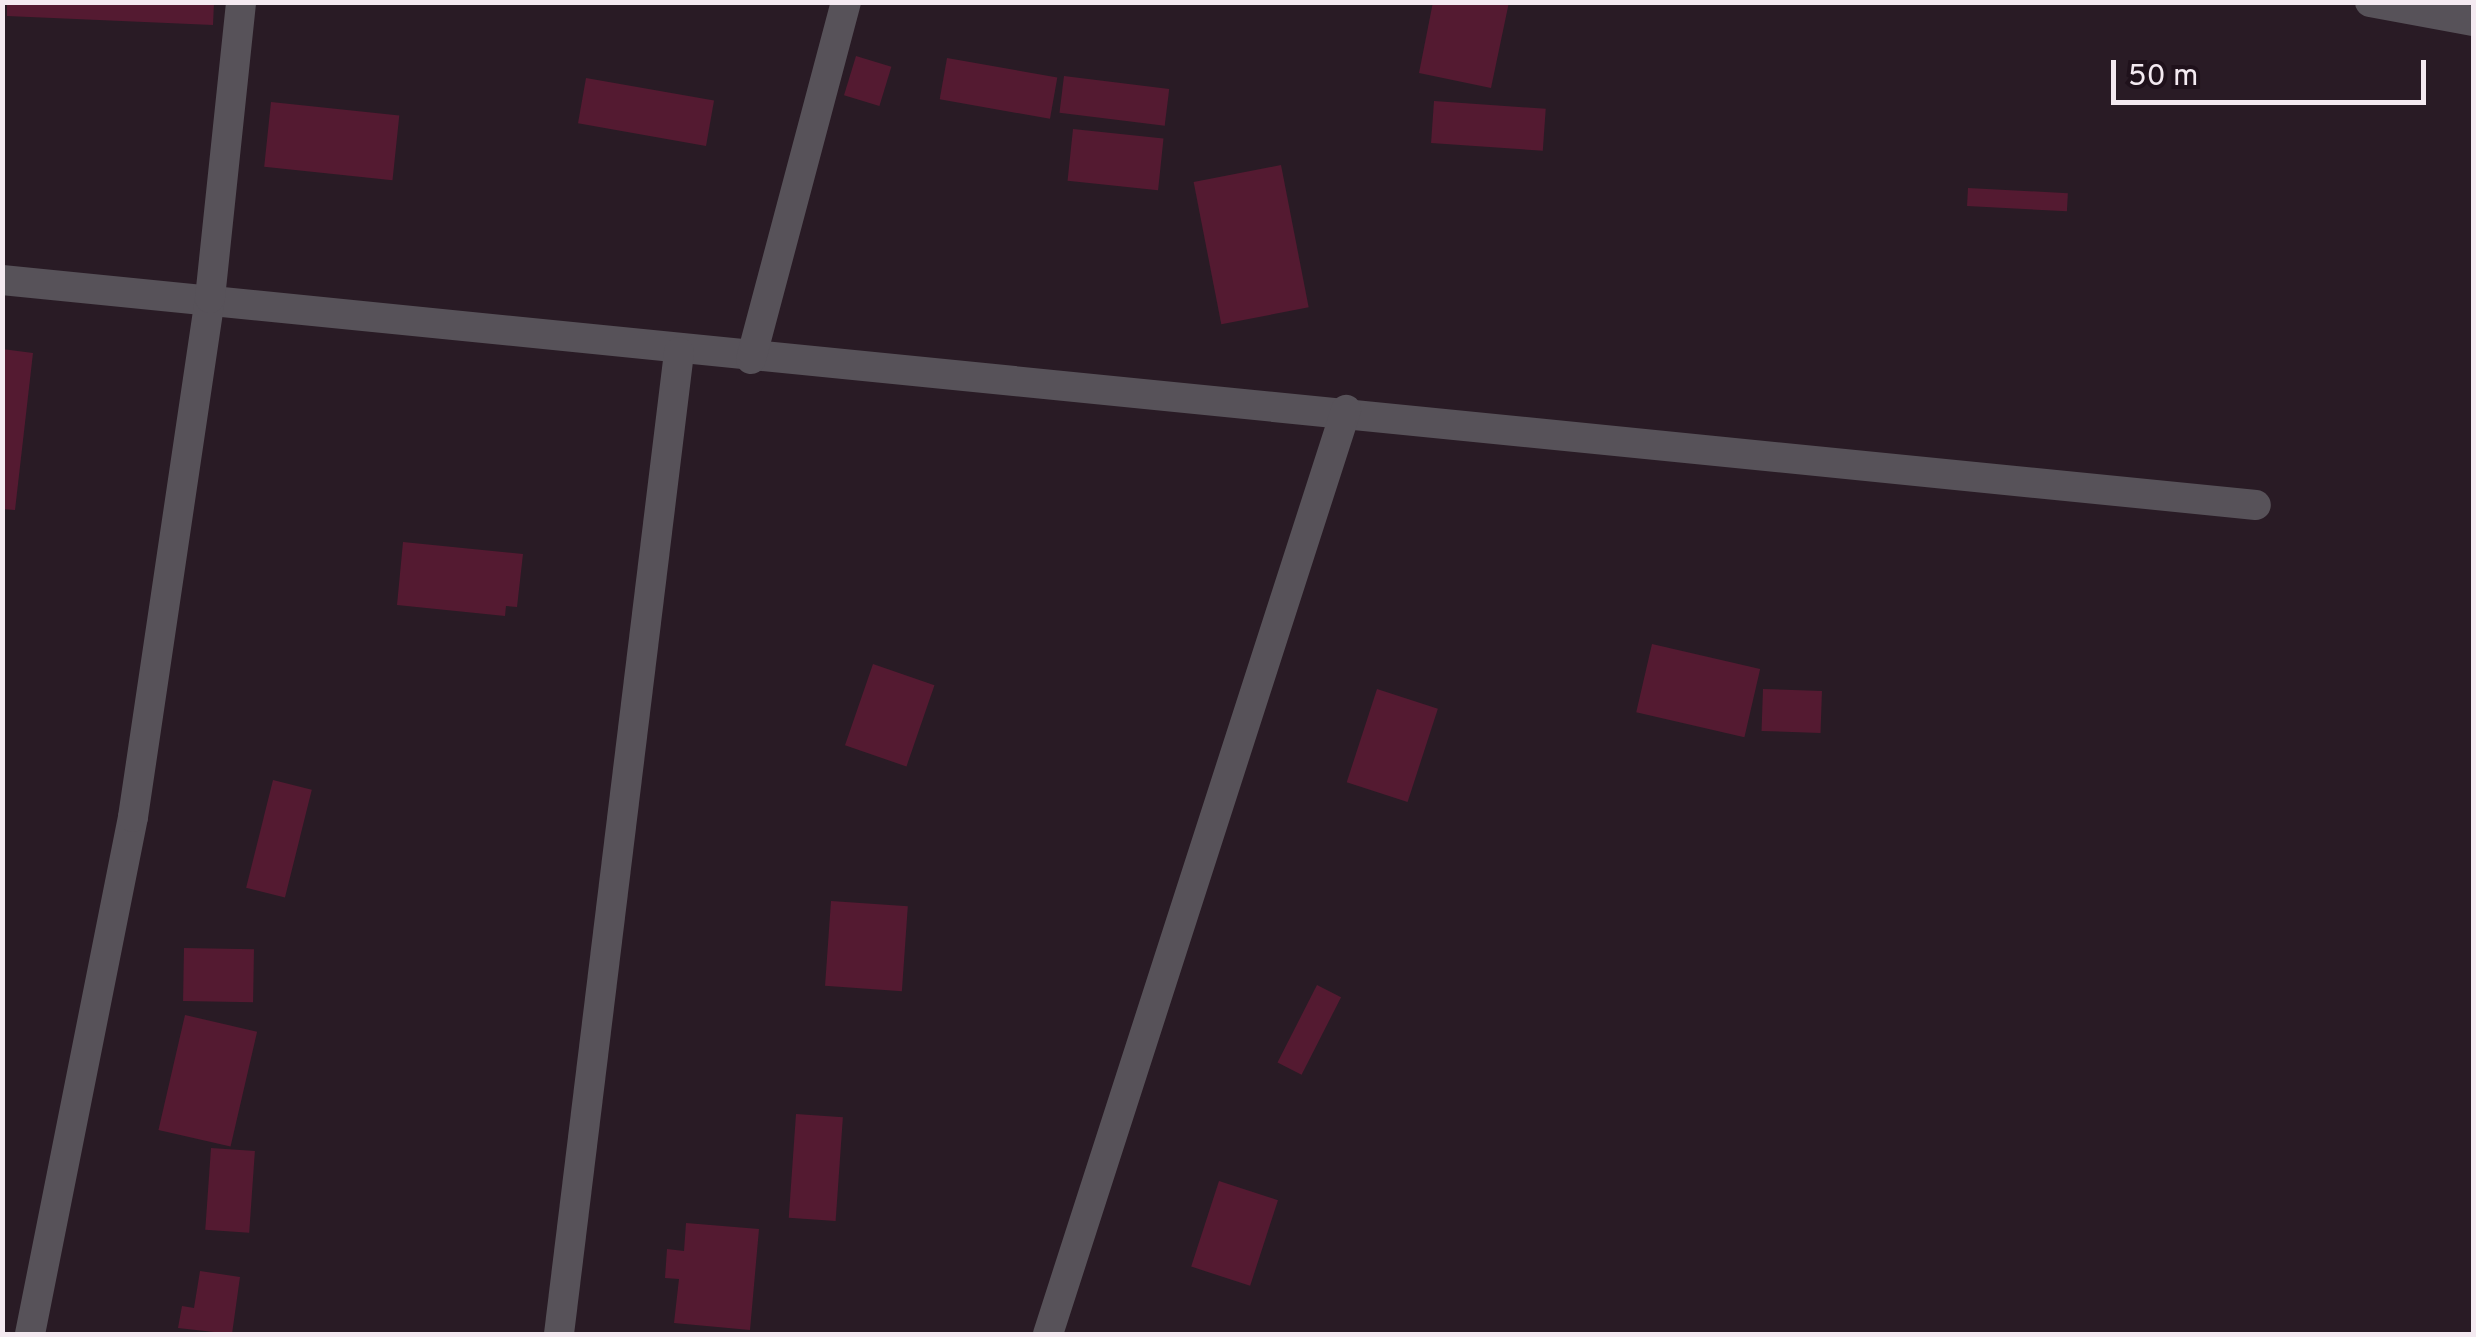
<!DOCTYPE html>
<html>
<head>
<meta charset="utf-8">
<style>
  body { margin:0 }
  #map { position:relative; width:2476px; height:1337px; overflow:hidden; background:#291b25; font-family:Overpass,sans-serif }
  div>[style] { position:absolute }
  [style*='--x'] { left:calc(var(--x)*1px); top:calc(var(--y)*1px); width:calc(var(--w)*1px); rotate:calc(var(--a)*1deg) }
  .building>* { inset:0; background:#541a31; transform-origin:0 0 }
  .street>* { height:30px; margin:-15px; padding:0 15px; transform-origin:15px; border-radius:15px; background:#575259 }
  span { translate:-50% -50%; white-space:nowrap; text-align:center; line-height:1.15; -webkit-text-stroke:8px #1f111b; paint-order:stroke }
  .frame { position:absolute; inset:0; border:5px solid #f4eaf1; pointer-events:none }
  .scale { position:absolute; left:2111px; top:60px; width:315px; height:45px; box-sizing:border-box; border:5px solid #f4eaf1; border-top:0; padding-left:12px; font-size:30px; line-height:35px; white-space:nowrap; color:#f4eaf1; -webkit-text-stroke:8px #1f111b; paint-order:stroke }
</style>
</head>
<body>
<div id="map">
  <div class="building">
    <i style="clip-path:polygon(7px 2px,214px 2px,213px 25px,7px 16px)"></i>
    <i style="clip-path:polygon(1433px 2px,1509px 2px,1491px 88px,1419px 73px)"></i>
    <i style="left:856px;top:56px;width:37px;height:41px;rotate:17deg"></i>
    <i style="left:947px;top:58px;width:112px;height:42px;rotate:10deg"></i>
    <i style="left:1064px;top:76px;width:106px;height:37px;rotate:7deg"></i>
    <i style="left:586px;top:78px;width:130px;height:46px;rotate:10deg"></i>
    <i style="left:1434px;top:101px;width:112px;height:42px;rotate:4deg"></i>
    <i style="left:271px;top:102px;width:129px;height:65px;rotate:6deg"></i>
    <i style="left:1073px;top:129px;width:91px;height:52px;rotate:6deg"></i>
    <i style="left:1281px;top:165px;width:145px;height:89px;rotate:79deg"></i>
    <i style="left:1968px;top:188px;width:100px;height:18px;rotate:3deg"></i>
    <i style="clip-path:polygon(2px 349px,33px 353px,15px 510px,2px 509px)"></i>
    <i style="clip-path:polygon(403px 542px,523px 554px,517px 607px,506px 606px,505px 616px,397px 605px)"></i>
    <i style="left:1652px;top:644px;width:111px;height:70px;rotate:13deg"></i>
    <i style="left:873px;top:664px;width:65px;height:86px;rotate:19deg"></i>
    <i style="left:1377px;top:689px;width:64px;height:98px;rotate:18deg"></i>
    <i style="left:1763px;top:689px;width:59px;height:42px;rotate:2deg"></i>
    <i style="left:273px;top:780px;width:40px;height:111px;rotate:14deg"></i>
    <i style="left:831px;top:901px;width:77px;height:85px;rotate:4deg"></i>
    <i style="left:184px;top:948px;width:70px;height:53px;rotate:1deg"></i>
    <i style="left:1317px;top:985px;width:27px;height:87px;rotate:27deg"></i>
    <i style="left:185px;top:1015px;width:74px;height:118px;rotate:13deg"></i>
    <i style="left:796px;top:1114px;width:47px;height:104px;rotate:4deg"></i>
    <i style="left:211px;top:1148px;width:44px;height:82px;rotate:4deg"></i>
    <i style="left:1219px;top:1181px;width:62px;height:90px;rotate:18deg"></i>
    <i style="clip-path:polygon(686px 1223px,759px 1229px,750px 1330px,674px 1323px,679px 1279px,665px 1278px,667px 1249px,684px 1251px)"></i>
    <i style="clip-path:polygon(200px 1271px,240px 1277px,232px 1334px,178px 1328px,182px 1306px,194px 1308px)"></i>
  </div>
  <div class="street">
    <i style="--x:2370;--y:2;--w:106;--a:10.4"></i>
    <i style="--x:2;--y:280;--w:2265;--a:5.7"></i>
    <i style="--x:751;--y:359;--w:369;--a:-75.1"></i>
    <i style="--x:30;--y:1334;--w:527;--a:-78.73"></i>
    <i style="--x:133;--y:817;--w:525;--a:-81.56"></i>
    <i style="--x:210;--y:298;--w:298;--a:-84"></i>
    <i style="--x:559;--y:1334;--w:989;--a:-83.03"></i>
    <i style="--x:1048;--y:1334;--w:971;--a:-72.12"></i>
  </div>
  <div class="frame"></div>
  <div class="scale">50 m</div>
</div>
</body>
</html>
